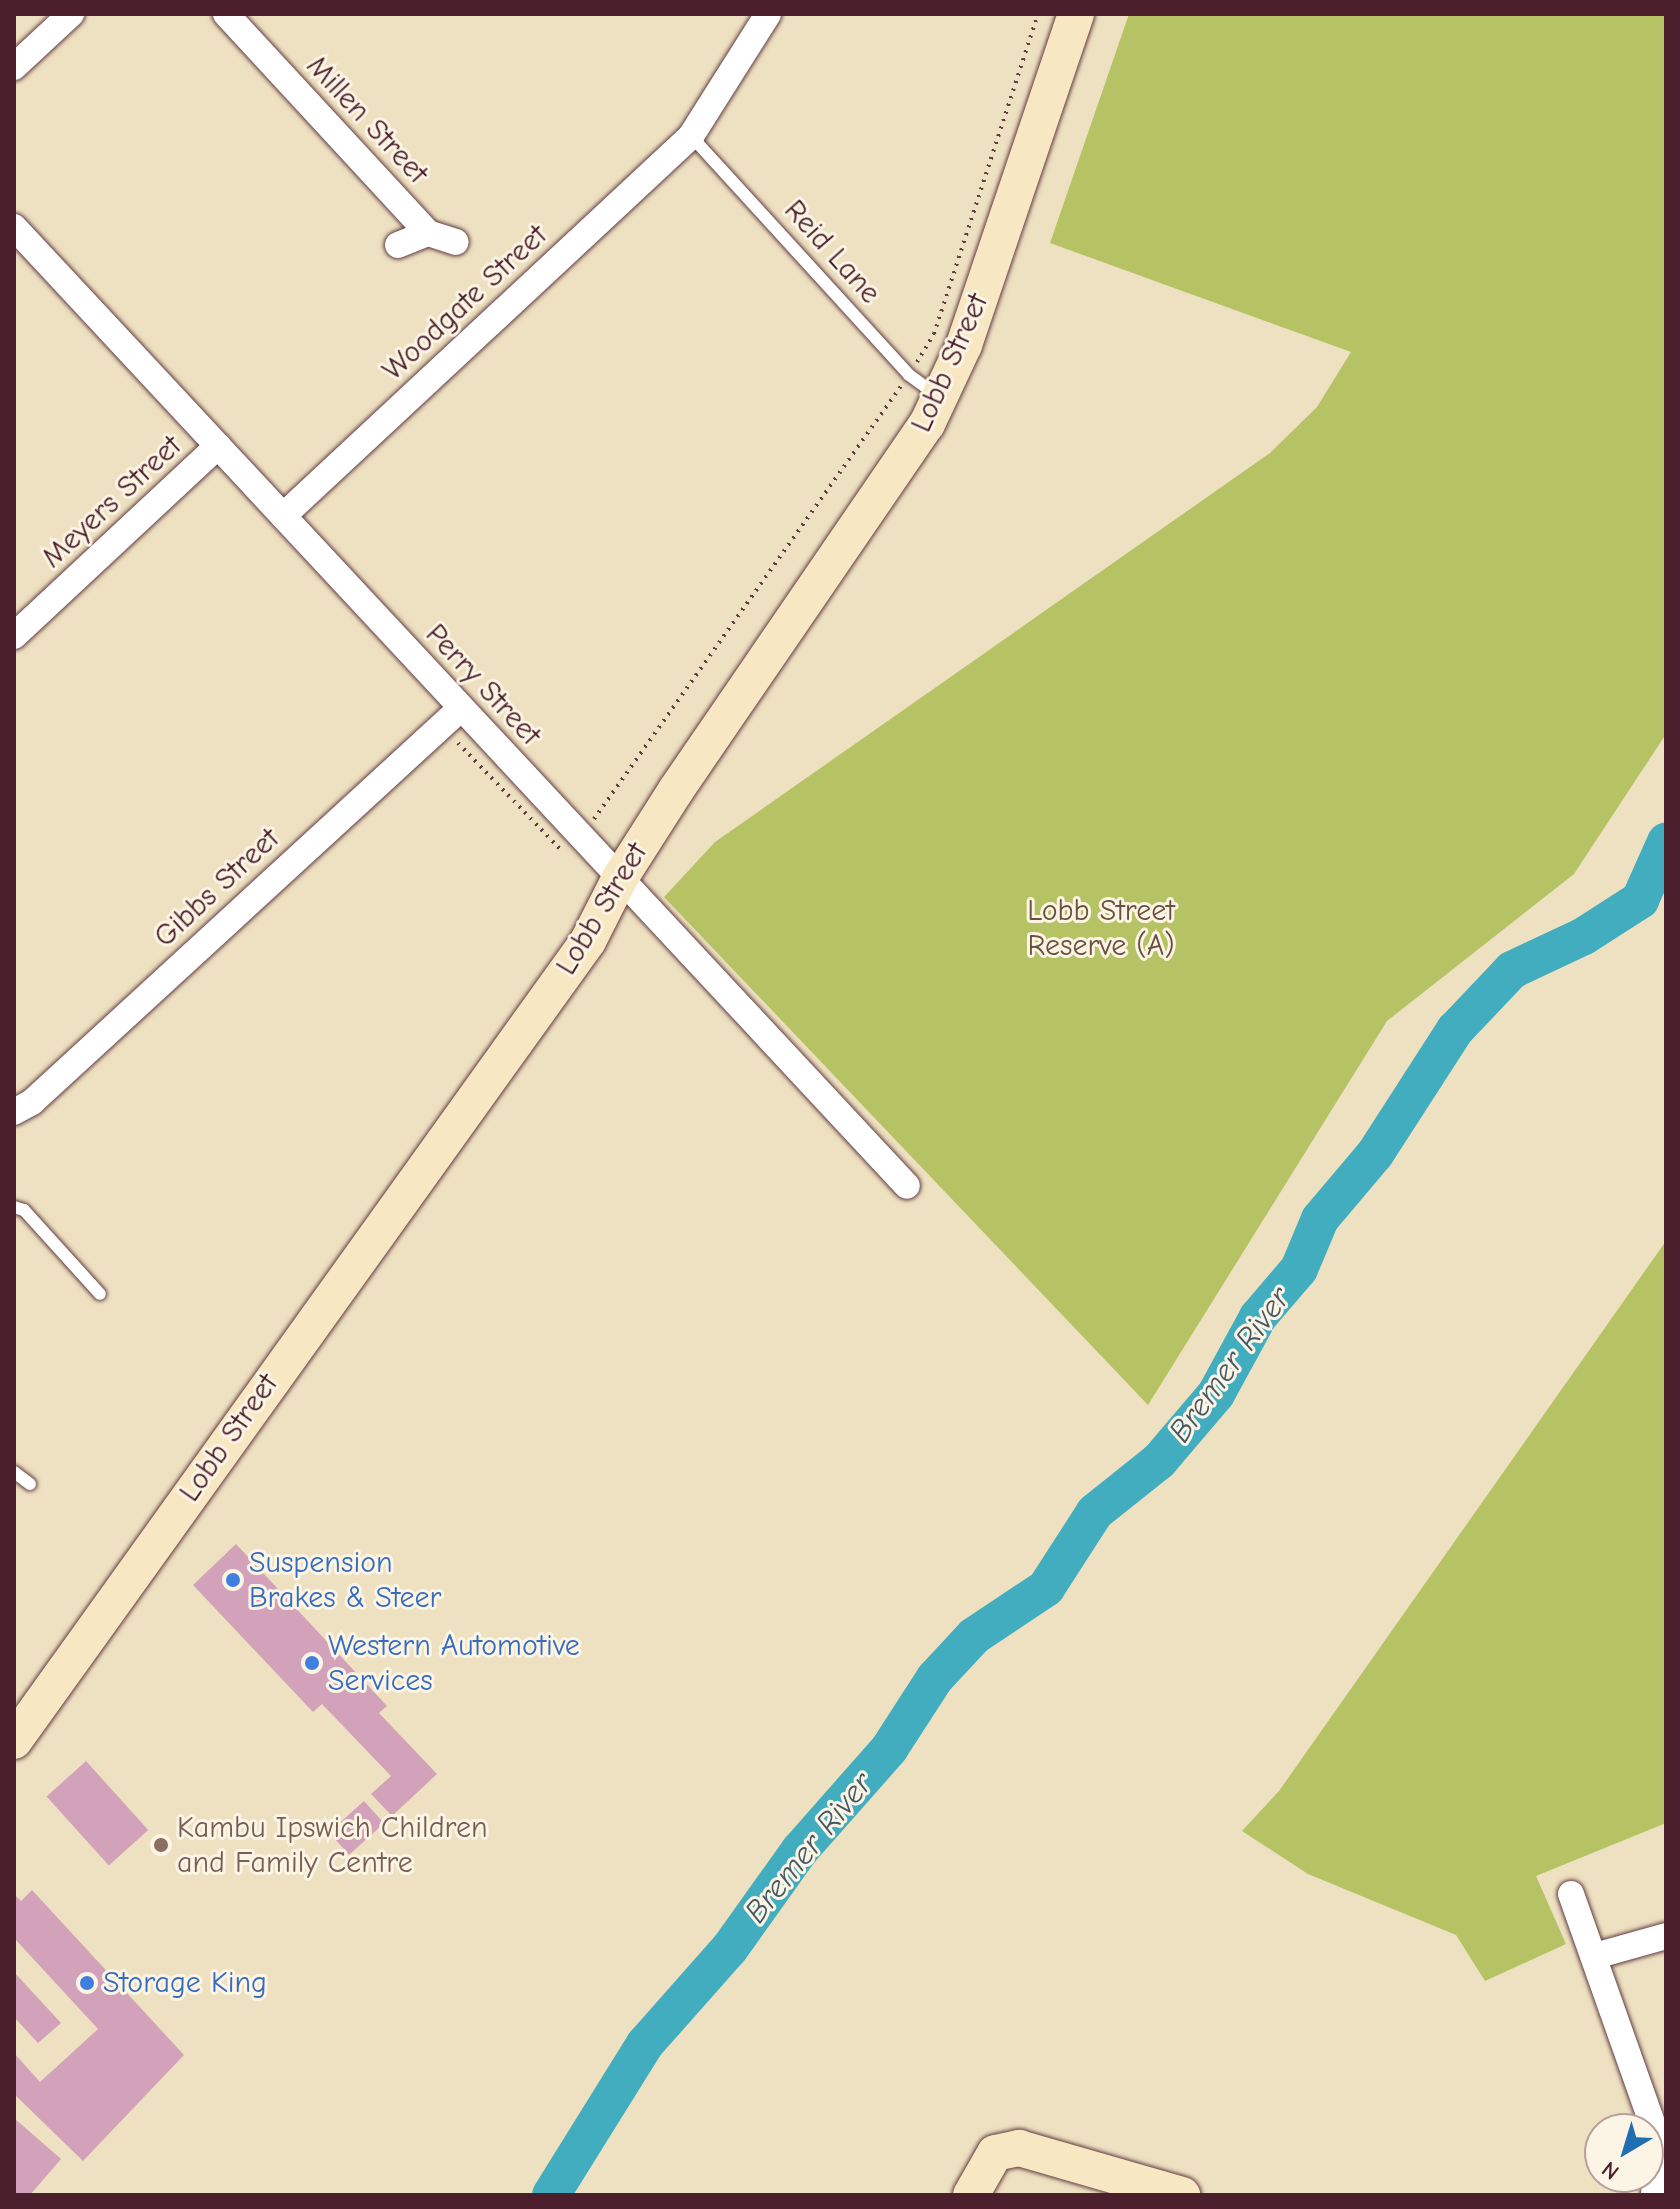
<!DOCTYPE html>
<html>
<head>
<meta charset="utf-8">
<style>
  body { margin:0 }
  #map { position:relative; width:1680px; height:2209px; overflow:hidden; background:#eee1c1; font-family:"Comic Neue",sans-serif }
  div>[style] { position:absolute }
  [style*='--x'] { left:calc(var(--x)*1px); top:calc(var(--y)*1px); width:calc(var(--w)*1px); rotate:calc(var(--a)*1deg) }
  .green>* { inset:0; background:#b5c365 }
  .river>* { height:38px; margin:-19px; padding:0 19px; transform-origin:19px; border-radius:19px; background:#41adbf }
  .building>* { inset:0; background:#d2a2ba; transform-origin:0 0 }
  .path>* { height:4px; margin-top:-2px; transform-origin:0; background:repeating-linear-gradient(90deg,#633c42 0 2px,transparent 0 8px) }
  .roads { filter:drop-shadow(0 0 2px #633c42) drop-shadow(0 0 2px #633c42) }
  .lane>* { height:12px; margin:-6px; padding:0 6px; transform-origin:6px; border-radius:6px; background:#fff }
  .street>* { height:26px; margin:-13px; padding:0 13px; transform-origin:13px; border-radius:13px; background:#fff }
  .secondary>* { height:36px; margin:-18px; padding:0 18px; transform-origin:18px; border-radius:18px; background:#f8e7c3 }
  .dots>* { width:22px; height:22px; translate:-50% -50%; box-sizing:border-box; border:4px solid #fcf5e5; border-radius:50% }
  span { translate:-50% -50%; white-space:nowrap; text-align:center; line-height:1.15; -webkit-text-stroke:6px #fcf5e5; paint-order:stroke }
  .street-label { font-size:30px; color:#4a1f2b }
  .park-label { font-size:30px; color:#6a503c }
  .shop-label { font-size:30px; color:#366cbe }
  .left { translate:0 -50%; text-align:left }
  .education-label { font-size:30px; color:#785e54 }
  .water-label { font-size:32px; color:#465866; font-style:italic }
  .frame { position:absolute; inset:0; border:16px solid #4a1f2b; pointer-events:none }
  .north { position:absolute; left:1584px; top:2113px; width:80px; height:80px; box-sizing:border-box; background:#fcf5e5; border:2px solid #b59f9b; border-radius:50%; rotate:218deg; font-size:22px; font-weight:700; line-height:32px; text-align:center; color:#4a1f2b }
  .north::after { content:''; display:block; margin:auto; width:28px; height:36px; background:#1f6fb2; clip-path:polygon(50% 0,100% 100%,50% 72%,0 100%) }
</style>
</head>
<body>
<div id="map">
  <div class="green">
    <i style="clip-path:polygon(1129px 14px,1666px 14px,1666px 734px,1574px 874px,1387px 1021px,1148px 1405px,664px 897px,715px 842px,1270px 453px,1317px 407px,1351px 352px,1050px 243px)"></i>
    <i style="clip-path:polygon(1666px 1241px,1666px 1823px,1536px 1876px,1566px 1944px,1485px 1981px,1456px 1935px,1308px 1874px,1242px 1831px,1279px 1791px)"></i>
  </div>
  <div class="river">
    <i style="--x:551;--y:2195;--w:178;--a:-58.1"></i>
    <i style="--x:645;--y:2044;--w:128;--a:-48.5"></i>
    <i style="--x:730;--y:1948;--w:120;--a:-54.5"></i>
    <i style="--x:800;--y:1850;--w:135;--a:-48.6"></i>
    <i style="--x:889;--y:1749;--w:85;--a:-57.1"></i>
    <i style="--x:935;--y:1678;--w:57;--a:-47.1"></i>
    <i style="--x:974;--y:1636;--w:87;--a:-33.7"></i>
    <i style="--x:1046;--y:1588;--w:90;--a:-57.2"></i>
    <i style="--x:1095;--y:1512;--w:82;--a:-38.6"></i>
    <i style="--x:1159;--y:1461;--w:88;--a:-49.6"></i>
    <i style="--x:1216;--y:1394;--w:88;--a:-61.4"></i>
    <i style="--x:1258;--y:1317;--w:63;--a:-49.5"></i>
    <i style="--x:1299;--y:1269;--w:54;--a:-67.2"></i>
    <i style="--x:1320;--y:1219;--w:85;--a:-49.8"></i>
    <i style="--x:1375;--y:1154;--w:148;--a:-57.2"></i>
    <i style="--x:1455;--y:1030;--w:83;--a:-46.5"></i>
    <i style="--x:1512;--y:970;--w:80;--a:-25.3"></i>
    <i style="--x:1584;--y:936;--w:67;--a:-32.7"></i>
    <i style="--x:1640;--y:900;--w:64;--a:-65.9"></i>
  </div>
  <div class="building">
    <i style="clip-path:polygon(236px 1544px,387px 1706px,379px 1713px,437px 1774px,392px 1816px,371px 1794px,391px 1776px,322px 1704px,313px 1712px,193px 1585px)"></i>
    <i style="left:86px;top:1761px;width:93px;height:53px;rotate:48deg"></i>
    <i style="left:364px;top:1801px;width:30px;height:47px;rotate:48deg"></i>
    <i style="clip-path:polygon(32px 1890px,184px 2055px,83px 2161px,14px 2094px,14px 2053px,40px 2082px,98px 2029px,14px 1938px,14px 1894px,21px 1901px)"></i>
    <i style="clip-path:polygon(14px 1972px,61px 2023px,38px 2043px,14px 2017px)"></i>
    <i style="clip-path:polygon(14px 2118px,61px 2159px,30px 2195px,14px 2195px)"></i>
  </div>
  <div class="path">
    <i style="--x:917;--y:362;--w:33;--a:-59"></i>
    <i style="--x:934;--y:334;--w:336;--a:-72"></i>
    <i style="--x:458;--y:743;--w:149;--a:46.1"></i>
    <i style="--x:594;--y:819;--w:531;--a:-54.66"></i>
  </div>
  <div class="roads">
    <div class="lane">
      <i style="--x:691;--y:136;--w:323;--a:47.6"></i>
      <i style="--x:909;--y:375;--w:36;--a:36"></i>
      <i style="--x:14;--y:1207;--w:10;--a:17"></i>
      <i style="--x:24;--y:1210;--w:113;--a:47.9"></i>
      <i style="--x:14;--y:1472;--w:20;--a:37"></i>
    </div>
    <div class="street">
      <i style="--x:226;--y:14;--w:298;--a:47.3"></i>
      <i style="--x:14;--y:67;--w:78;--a:-42.9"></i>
      <i style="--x:14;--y:227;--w:1310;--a:47.04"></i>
      <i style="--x:398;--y:245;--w:32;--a:-22"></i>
      <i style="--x:428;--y:233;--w:29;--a:18"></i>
      <i style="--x:283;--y:516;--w:558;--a:-42.96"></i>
      <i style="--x:691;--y:136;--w:144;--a:-57.7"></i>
      <i style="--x:14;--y:636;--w:279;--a:-43"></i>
      <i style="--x:14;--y:1112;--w:21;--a:-29"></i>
      <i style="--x:32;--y:1102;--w:582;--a:-42.56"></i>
      <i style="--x:1571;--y:1894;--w:245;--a:70.5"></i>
      <i style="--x:1653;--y:2125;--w:21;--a:76"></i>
      <i style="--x:1658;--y:2145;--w:50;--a:94.6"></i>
      <i style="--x:1595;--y:1956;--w:74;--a:-15.7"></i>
    </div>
    <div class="secondary">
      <i style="--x:14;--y:1741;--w:985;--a:-54.34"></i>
      <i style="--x:588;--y:941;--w:71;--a:-63.1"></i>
      <i style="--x:620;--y:878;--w:104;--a:-57.5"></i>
      <i style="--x:676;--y:790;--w:444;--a:-55.6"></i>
      <i style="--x:927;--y:424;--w:87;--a:-64.9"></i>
      <i style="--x:964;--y:345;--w:349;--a:-71.3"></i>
      <i style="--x:971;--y:2195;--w:48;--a:-60.3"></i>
      <i style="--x:995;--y:2153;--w:25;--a:-12"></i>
      <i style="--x:1019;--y:2148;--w:170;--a:16.1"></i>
    </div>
  </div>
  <div class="dots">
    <i style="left:233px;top:1580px;background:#3f7fe0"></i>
    <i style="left:312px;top:1663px;background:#3f7fe0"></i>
    <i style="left:161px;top:1845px;background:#8d6e63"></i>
    <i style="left:87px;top:1983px;background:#3f7fe0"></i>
  </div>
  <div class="street-label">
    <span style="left:367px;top:120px;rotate:47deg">Millen Street</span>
    <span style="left:832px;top:252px;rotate:48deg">Reid Lane</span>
    <span style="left:465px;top:303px;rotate:-43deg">Woodgate Street</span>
    <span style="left:950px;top:363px;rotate:-66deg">Lobb Street</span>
    <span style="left:112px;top:502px;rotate:-43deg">Meyers Street</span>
    <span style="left:483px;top:685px;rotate:47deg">Perry Street</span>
    <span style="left:217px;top:888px;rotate:-43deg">Gibbs Street</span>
    <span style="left:602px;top:909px;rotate:-59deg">Lobb Street</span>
    <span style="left:229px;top:1438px;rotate:-55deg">Lobb Street</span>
  </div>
  <div class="park-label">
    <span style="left:1101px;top:928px">Lobb Street<br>Reserve (A)</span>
  </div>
  <div class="shop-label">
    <span class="left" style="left:249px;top:1580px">Suspension<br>Brakes &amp; Steer</span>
    <span class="left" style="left:328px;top:1663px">Western Automotive<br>Services</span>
    <span class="left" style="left:103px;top:1983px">Storage King</span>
  </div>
  <div class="education-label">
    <span class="left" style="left:177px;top:1845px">Kambu Ipswich Children<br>and Family Centre</span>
  </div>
  <div class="water-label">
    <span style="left:1230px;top:1365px;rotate:-54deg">Bremer River</span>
    <span style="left:809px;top:1848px;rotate:-51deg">Bremer River</span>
  </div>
  <div class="frame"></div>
  <div class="north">N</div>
</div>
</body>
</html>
